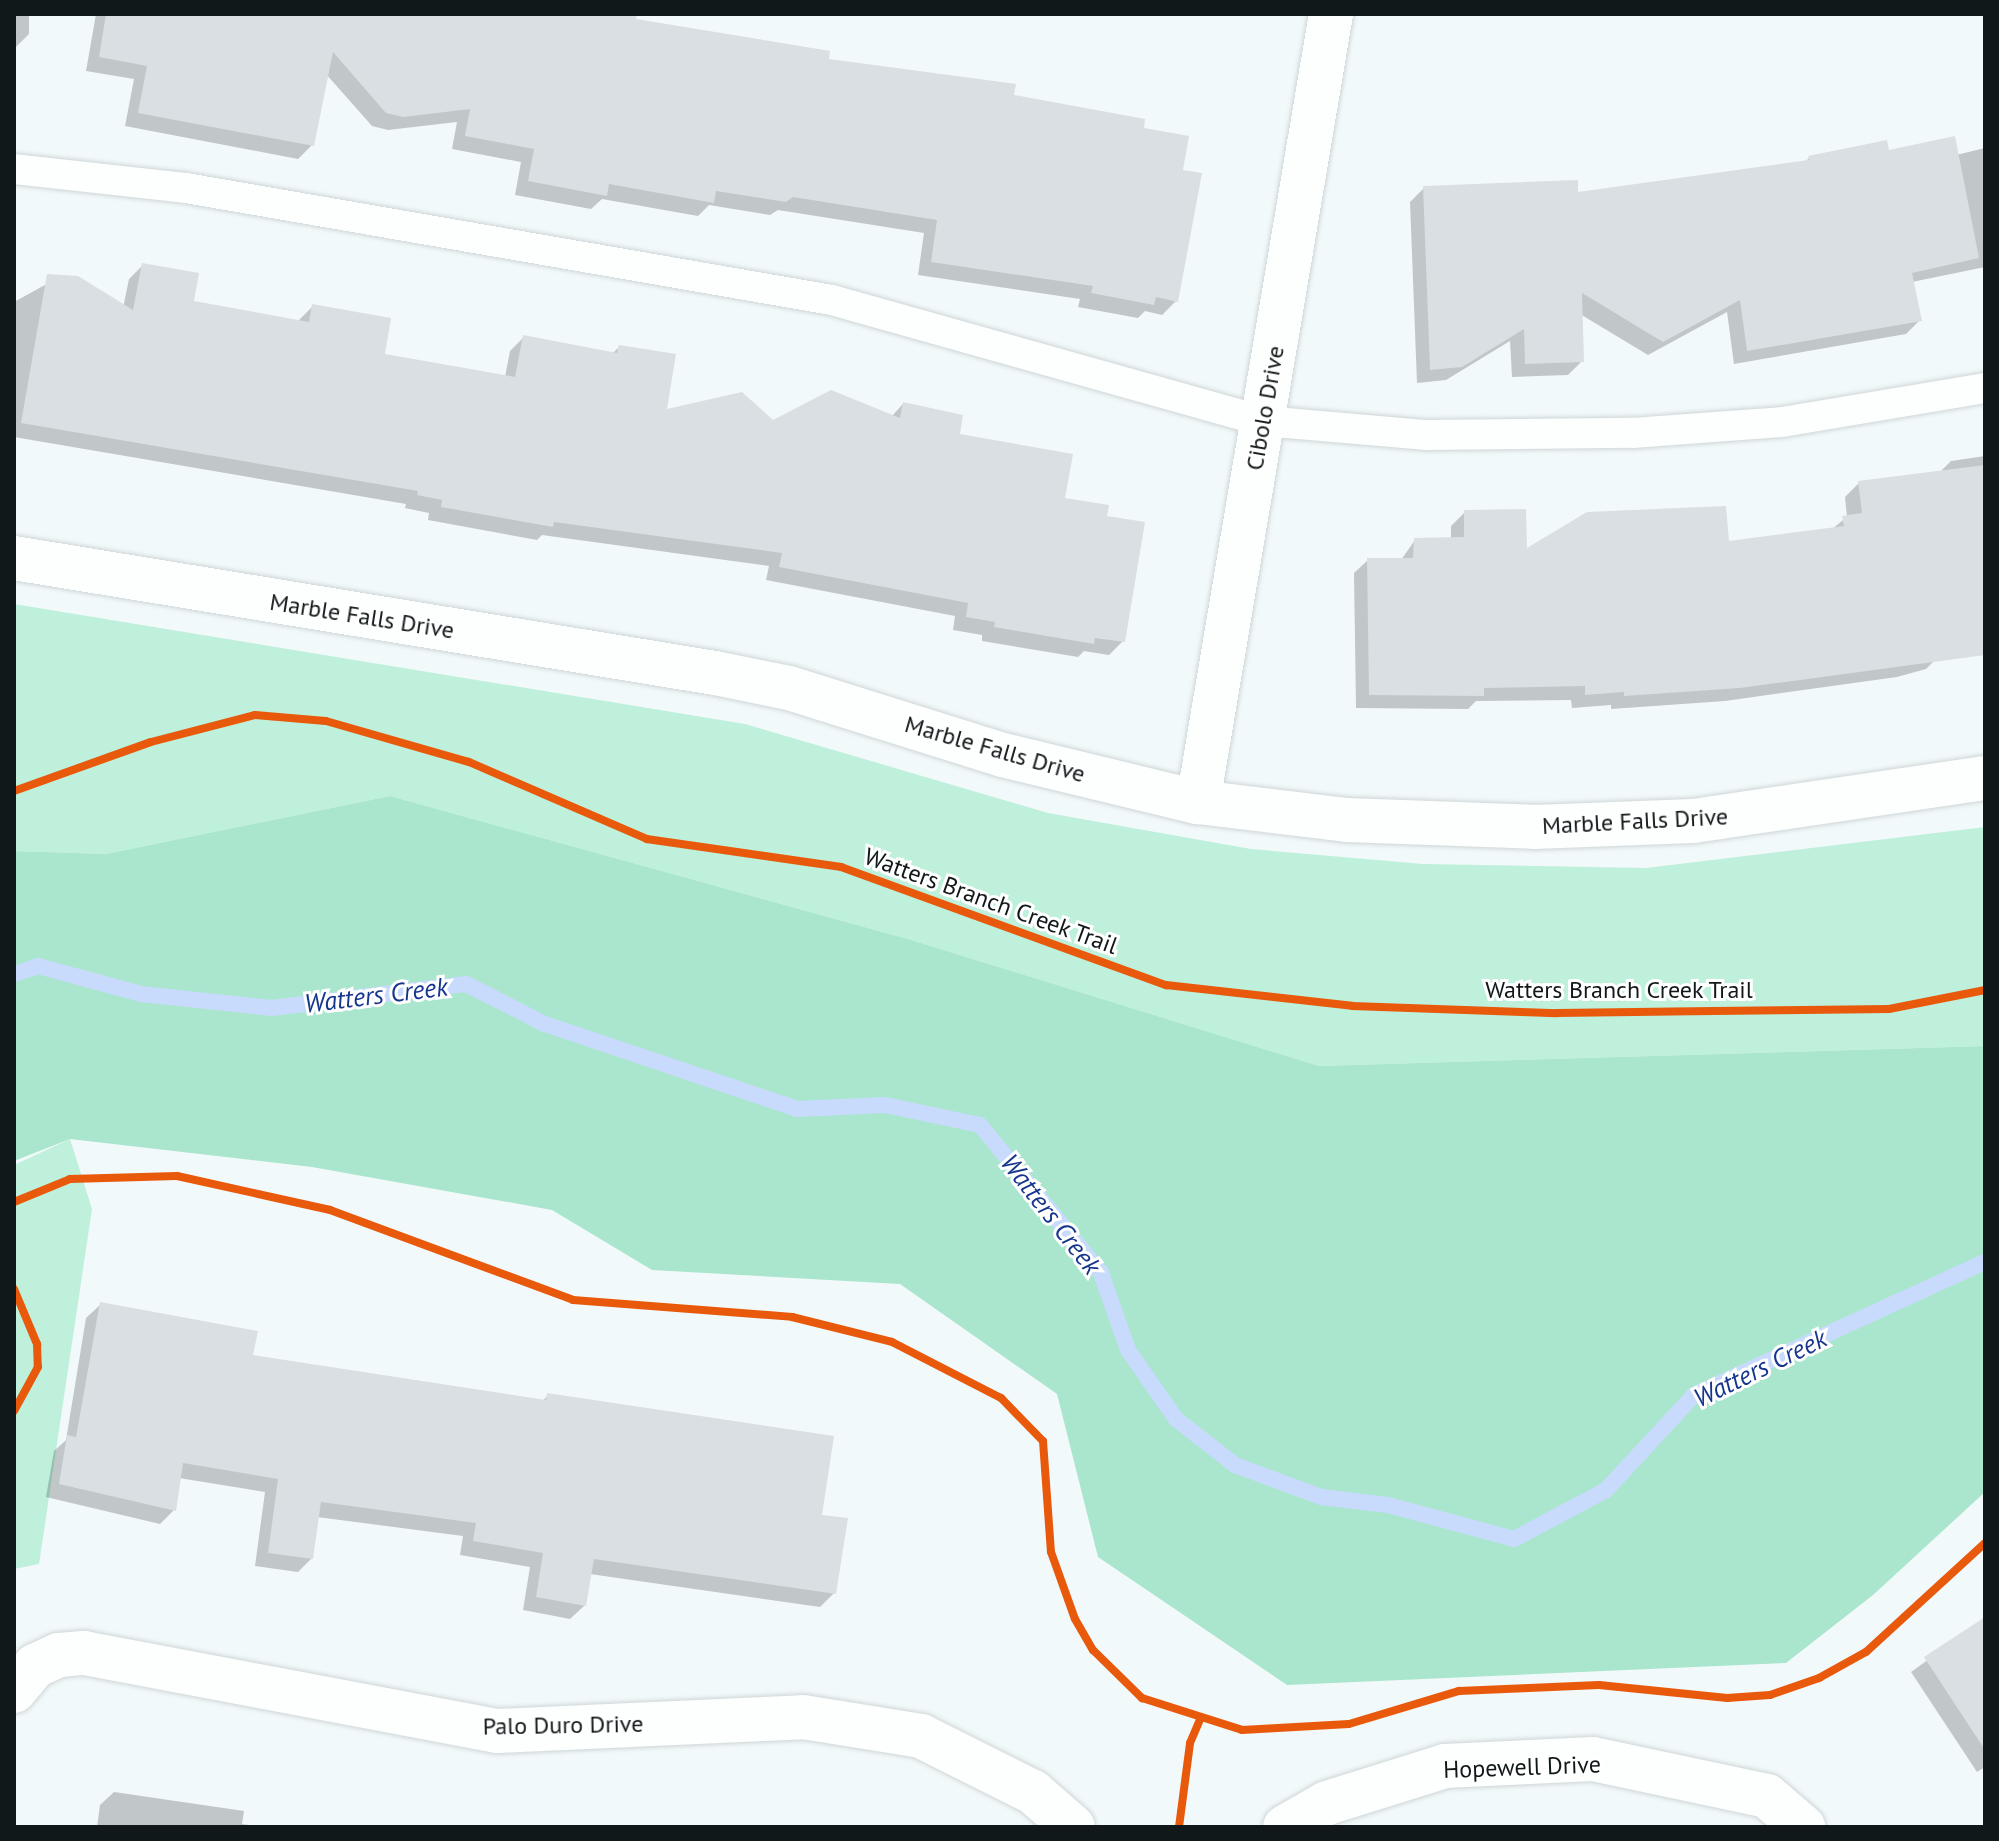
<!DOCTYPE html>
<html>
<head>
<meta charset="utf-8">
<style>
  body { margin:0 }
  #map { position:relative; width:1999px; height:1841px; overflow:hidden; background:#f2f9fa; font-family:"PT Sans",sans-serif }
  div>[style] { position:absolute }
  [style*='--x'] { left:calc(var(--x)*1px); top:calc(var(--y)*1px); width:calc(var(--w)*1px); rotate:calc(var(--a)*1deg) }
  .green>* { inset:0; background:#bff0db }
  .forest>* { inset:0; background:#a9e6cd }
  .shadow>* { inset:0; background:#0003 }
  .stream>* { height:16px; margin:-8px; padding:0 8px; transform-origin:8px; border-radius:8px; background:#c9dbfd }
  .building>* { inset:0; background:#d9dfe2 }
  .roads { filter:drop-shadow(0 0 2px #cfd6d7) drop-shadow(0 0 2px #cfd6d7) }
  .lane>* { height:30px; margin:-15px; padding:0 15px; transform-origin:15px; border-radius:15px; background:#fdfefe }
  .street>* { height:44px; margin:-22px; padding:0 22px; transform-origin:22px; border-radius:22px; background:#fdfefe }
  .cycleway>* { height:8px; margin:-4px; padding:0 4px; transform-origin:4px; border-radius:4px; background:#e8590c }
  span { translate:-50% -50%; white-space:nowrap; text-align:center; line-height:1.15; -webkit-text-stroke:6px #fff; paint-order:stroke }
  .street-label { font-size:24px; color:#111819 }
  .water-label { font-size:26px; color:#16358c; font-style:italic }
  .frame { position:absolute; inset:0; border:16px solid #111819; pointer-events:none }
</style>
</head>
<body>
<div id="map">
  <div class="green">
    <i style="clip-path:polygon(14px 604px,745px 724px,1048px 813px,1251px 849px,1423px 864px,1646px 868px,1985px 827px,1985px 1046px,1319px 1066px,908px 939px,390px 796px,106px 854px,14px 851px)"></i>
    <i style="clip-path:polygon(70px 1139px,92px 1209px,39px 1564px,14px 1569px,14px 1165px)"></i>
  </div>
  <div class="forest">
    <i style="clip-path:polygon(390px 796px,908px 939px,1319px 1066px,1985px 1046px,1985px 1492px,1873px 1595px,1786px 1663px,1287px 1685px,1098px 1557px,1057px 1394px,900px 1284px,652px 1270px,552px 1210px,312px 1167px,70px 1139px,14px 1161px,14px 851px,106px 854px)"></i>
  </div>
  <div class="shadow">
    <i style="clip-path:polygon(14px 14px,29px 14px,29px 34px,15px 48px)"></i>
    <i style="clip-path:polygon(96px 14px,635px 14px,634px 20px,1012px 97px,1141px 129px,1180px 171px,1176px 301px,1162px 315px,1145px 311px,1138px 318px,1078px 307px,1080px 299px,918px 275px,924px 233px,778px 210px,770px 215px,709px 205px,698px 216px,602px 199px,591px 209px,515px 195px,521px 162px,452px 149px,457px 122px,388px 130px,372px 126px,326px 74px,312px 145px,298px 159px,125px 126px,134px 79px,86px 71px)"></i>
    <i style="clip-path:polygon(1985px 148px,1985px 267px,1912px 282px,1919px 321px,1906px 334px,1734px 364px,1727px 312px,1648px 355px,1580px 314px,1582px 361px,1568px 375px,1512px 377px,1510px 341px,1446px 380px,1417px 383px,1410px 202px,1424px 188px,1576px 194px,1804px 163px,1809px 158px,1956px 155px)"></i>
    <i style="clip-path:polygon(143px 265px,192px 302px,298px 321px,313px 306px,383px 356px,505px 377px,510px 351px,524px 337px,612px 354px,619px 347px,665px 411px,773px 422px,891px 417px,903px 404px,1063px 499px,1104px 518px,1123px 641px,1109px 655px,1084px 651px,1078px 657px,982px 641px,982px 635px,953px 630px,955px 616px,766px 580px,769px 566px,542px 535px,537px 540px,428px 520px,429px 513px,405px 508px,406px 504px,14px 437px,14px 302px,63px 275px,123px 308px,129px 279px)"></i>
    <i style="clip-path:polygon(1985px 456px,1985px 647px,1941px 654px,1926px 669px,1897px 677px,1725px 701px,1611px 709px,1611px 705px,1572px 708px,1571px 700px,1476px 701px,1468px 709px,1356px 708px,1354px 573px,1368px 560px,1401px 560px,1415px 540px,1451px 539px,1451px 526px,1465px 512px,1525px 551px,1727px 543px,1832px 529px,1847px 517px,1845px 497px,1859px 483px,1939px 473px,1951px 461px)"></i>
    <i style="clip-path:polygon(100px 1305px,251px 1356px,542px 1402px,548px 1395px,820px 1517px,834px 1593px,820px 1607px,590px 1574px,584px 1606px,570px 1619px,523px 1610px,530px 1567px,460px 1555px,463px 1536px,317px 1517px,312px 1558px,298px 1572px,255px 1566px,265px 1492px,179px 1478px,174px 1510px,160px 1524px,46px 1497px,54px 1451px,66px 1440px,86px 1318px)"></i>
    <i style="clip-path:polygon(1985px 1619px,1985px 1767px,1977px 1772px,1911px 1672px)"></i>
    <i style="clip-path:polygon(114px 1792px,244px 1811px,242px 1824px,262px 1827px,97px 1827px,100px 1805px)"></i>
  </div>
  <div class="stream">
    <i style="--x:14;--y:974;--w:25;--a:-18"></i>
    <i style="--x:38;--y:966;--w:107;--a:15.2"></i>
    <i style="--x:141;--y:994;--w:132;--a:6.1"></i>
    <i style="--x:272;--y:1008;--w:195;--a:-7.1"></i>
    <i style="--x:466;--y:984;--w:89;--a:26.9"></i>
    <i style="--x:545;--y:1024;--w:266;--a:18.6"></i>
    <i style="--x:797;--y:1109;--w:88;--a:-2.6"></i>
    <i style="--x:885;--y:1105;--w:97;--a:11.9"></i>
    <i style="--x:980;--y:1125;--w:191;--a:50.7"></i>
    <i style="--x:1101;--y:1273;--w:82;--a:70.7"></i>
    <i style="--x:1128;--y:1350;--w:84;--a:55.2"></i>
    <i style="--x:1176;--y:1419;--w:75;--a:37.9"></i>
    <i style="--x:1235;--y:1465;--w:92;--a:20.4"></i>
    <i style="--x:1321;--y:1497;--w:67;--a:6.8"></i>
    <i style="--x:1388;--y:1505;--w:131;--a:15.1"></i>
    <i style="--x:1514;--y:1539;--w:104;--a:-28"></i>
    <i style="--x:1606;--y:1490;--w:129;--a:-47.2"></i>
    <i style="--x:1694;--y:1395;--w:320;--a:-24.6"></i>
  </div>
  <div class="building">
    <i style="clip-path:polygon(106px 14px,637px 14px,636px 19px,830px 51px,829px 59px,1016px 84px,1014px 95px,1145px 119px,1144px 128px,1189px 136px,1183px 170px,1202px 173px,1178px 302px,1156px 297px,1154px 305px,1091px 293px,1093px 286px,931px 262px,937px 220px,793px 197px,786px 202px,716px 191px,714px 203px,609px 184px,607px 196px,528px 181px,534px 149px,465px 136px,470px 109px,403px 117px,386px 113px,333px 52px,314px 146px,138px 113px,147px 66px,99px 57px)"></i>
    <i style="clip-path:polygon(1955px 136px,1979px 258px,1912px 273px,1922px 321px,1747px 351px,1740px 300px,1663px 342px,1582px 293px,1584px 362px,1525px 364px,1524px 329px,1462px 367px,1430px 370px,1423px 186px,1578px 180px,1578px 192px,1809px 160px,1808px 156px,1887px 140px,1889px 150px)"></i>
    <i style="clip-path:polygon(142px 263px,199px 273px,194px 301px,309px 322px,312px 304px,391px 318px,385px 354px,515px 377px,523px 335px,617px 353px,619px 345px,676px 354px,667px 409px,742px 392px,773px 420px,831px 390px,900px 418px,903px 402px,963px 415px,960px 434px,1073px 454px,1065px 498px,1109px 505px,1107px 516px,1145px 522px,1125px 642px,1095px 638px,1094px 644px,994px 627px,995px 622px,966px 617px,968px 603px,779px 567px,782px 553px,554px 522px,553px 527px,441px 507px,442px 500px,417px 495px,418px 491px,21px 423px,47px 274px,78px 276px,133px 310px)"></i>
    <i style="clip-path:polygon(1985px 465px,1985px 655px,1740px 688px,1624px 696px,1624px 692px,1585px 695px,1585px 686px,1484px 688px,1484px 696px,1369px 695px,1367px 558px,1413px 558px,1414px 538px,1464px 537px,1464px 510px,1526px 509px,1527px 548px,1587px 512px,1726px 506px,1729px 541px,1844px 526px,1842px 516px,1862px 513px,1858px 481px)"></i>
    <i style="clip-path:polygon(100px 1302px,258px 1331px,253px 1355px,546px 1400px,547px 1393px,834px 1436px,822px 1515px,848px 1518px,836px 1594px,594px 1559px,586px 1606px,536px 1597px,543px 1553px,473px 1541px,476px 1523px,321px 1502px,313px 1559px,268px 1553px,278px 1479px,183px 1463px,176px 1511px,59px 1484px,67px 1435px,76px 1437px)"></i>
    <i style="clip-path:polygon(1985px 1617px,1985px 1750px,1924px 1657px)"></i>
  </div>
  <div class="roads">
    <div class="lane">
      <i style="--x:14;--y:169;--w:173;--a:6.3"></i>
      <i style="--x:186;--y:188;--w:656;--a:9.84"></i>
      <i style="--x:832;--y:300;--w:448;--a:15.7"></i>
      <i style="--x:1263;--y:421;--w:165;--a:4.9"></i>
      <i style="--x:1427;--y:435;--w:206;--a:-0.6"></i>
      <i style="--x:1633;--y:433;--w:149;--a:-4.2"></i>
      <i style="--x:1782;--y:422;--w:206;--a:-9.5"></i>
    </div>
    <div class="street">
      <i style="--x:14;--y:558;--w:710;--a:9.32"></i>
      <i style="--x:715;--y:673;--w:76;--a:11.5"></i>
      <i style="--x:789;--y:688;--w:224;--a:17.4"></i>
      <i style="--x:1003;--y:755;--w:201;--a:13.6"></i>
      <i style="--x:1198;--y:802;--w:150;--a:6.9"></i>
      <i style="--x:1347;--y:820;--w:187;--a:2.1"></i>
      <i style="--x:1534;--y:827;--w:159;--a:-2.2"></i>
      <i style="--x:1693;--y:821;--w:295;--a:-8.4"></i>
      <i style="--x:1198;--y:802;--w:799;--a:-80.42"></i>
      <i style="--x:14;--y:1691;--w:33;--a:-50"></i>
      <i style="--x:35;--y:1666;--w:26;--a:-25"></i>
      <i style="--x:59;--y:1655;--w:25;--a:-5"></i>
      <i style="--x:84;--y:1653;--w:421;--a:10.7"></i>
      <i style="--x:498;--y:1731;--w:305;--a:-2.6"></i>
      <i style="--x:803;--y:1717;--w:120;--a:9.1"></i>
      <i style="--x:921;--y:1736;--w:125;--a:26.6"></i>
      <i style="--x:1033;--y:1792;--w:53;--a:41.2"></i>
      <i style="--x:1285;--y:1827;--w:48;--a:-29.7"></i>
      <i style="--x:1327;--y:1803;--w:124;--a:-17.4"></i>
      <i style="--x:1445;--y:1766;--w:148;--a:-2.7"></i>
      <i style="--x:1593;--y:1759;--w:178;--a:12"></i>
      <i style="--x:1767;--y:1796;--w:48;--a:40.7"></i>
    </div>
  </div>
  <div class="cycleway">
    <i style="--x:14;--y:791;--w:145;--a:-19.7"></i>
    <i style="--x:151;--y:742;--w:107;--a:-14.6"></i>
    <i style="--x:255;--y:715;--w:71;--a:4.8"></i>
    <i style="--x:326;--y:721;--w:149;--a:16"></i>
    <i style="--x:469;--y:762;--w:194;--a:23.4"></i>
    <i style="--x:647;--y:839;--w:196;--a:8.2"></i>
    <i style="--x:841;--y:867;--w:346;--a:20"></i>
    <i style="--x:1166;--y:985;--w:187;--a:6.4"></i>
    <i style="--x:1352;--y:1006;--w:205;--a:2"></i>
    <i style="--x:1557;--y:1013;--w:332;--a:-0.7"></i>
    <i style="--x:1889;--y:1009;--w:98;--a:-11.2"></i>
    <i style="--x:14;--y:1202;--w:61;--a:-22.3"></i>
    <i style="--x:70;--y:1179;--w:107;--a:-1.6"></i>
    <i style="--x:177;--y:1176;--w:157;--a:12.5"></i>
    <i style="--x:330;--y:1210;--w:259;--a:20.3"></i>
    <i style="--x:573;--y:1300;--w:220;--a:4.4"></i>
    <i style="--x:792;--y:1317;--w:103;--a:14"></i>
    <i style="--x:892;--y:1342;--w:123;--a:27.2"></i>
    <i style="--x:1001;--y:1398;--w:60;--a:45.7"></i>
    <i style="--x:1043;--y:1441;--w:111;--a:85.9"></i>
    <i style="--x:1051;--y:1552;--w:71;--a:70.3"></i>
    <i style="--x:1075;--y:1619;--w:36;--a:60"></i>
    <i style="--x:1093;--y:1650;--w:69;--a:44.4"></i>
    <i style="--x:1142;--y:1698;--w:105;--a:17.7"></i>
    <i style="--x:1242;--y:1730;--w:107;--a:-3.2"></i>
    <i style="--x:1349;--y:1724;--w:115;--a:-16.7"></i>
    <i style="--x:1459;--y:1691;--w:140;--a:-2.5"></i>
    <i style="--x:1599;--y:1685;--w:129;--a:5.8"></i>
    <i style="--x:1727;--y:1698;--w:43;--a:-4"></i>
    <i style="--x:1770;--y:1695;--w:52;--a:-19.1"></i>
    <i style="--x:1819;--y:1678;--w:54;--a:-29"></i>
    <i style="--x:1866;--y:1652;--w:161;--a:-42.5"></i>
    <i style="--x:14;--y:1289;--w:60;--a:67.3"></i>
    <i style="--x:37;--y:1344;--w:23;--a:88"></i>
    <i style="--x:38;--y:1367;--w:50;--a:118.6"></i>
    <i style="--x:1179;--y:1827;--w:85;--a:-82.5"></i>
    <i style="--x:1190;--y:1743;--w:26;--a:-67"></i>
  </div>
  <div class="street-label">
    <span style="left:1265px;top:408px;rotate:-80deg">Cibolo Drive</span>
    <span style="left:362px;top:616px;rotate:9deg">Marble Falls Drive</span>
    <span style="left:995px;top:749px;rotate:16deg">Marble Falls Drive</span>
    <span style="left:1635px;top:821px;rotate:-3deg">Marble Falls Drive</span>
    <span style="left:991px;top:901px;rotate:20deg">Watters Branch Creek Trail</span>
    <span style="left:1619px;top:990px">Watters Branch Creek Trail</span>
    <span style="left:563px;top:1725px;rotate:-1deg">Palo Duro Drive</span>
    <span style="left:1522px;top:1767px;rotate:-2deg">Hopewell Drive</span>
  </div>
  <div class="water-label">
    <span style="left:376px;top:995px;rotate:-7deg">Watters Creek</span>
    <span style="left:1051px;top:1214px;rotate:52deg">Watters Creek</span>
    <span style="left:1760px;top:1368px;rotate:-26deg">Watters Creek</span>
  </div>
  <div class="frame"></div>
</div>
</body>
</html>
